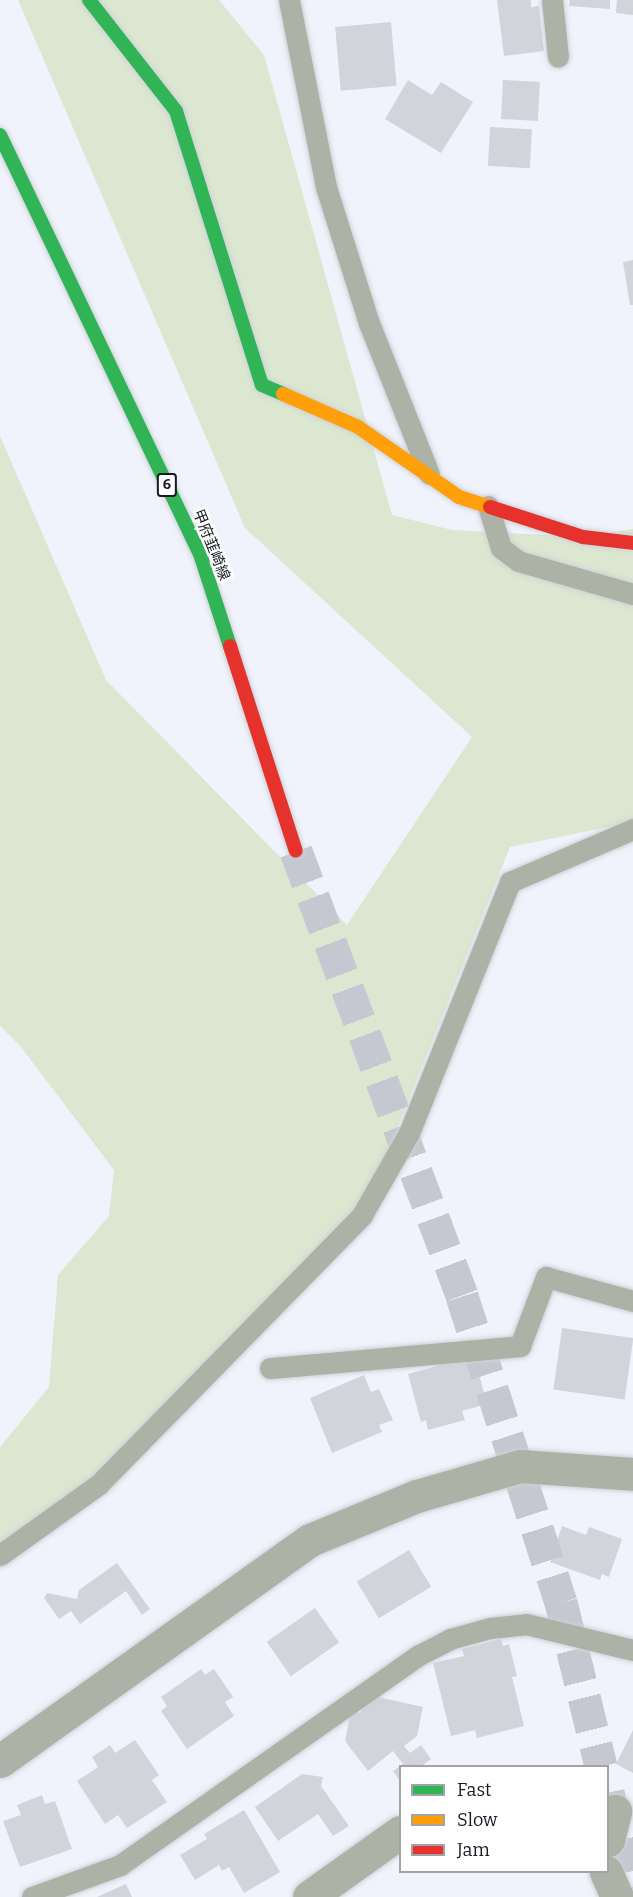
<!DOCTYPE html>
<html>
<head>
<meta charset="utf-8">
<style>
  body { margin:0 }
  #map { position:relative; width:633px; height:1897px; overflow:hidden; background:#f0f3fb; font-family:Bitter,"Noto Sans JP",serif }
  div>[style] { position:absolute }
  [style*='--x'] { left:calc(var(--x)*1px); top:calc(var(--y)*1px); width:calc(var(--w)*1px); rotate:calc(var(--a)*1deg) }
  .green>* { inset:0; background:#dbe7d0 }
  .building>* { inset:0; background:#d2d4dc; transform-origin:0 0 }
  .primary-tunnel>* { height:33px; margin-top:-16.5px; transform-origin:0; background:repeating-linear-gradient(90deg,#c5c8d0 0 33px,transparent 0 49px) }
  .roads { filter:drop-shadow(0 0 2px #ced1d8) drop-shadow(0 0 2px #ced1d8) }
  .lane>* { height:21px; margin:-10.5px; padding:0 10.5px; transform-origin:10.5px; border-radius:10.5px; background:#acb2a6 }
  .street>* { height:33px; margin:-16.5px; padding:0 16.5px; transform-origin:16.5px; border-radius:16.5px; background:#acb2a6 }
  .fast>* { height:14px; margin:-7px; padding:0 7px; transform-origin:7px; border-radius:7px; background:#30b455 }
  .slow>* { height:14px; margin:-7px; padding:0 7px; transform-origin:7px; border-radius:7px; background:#ff9f0a }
  .jam>* { height:14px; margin:-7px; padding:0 7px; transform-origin:7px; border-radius:7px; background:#e5322d }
  span { translate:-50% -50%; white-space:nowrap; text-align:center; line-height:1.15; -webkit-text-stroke:5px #fefefe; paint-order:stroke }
  .shield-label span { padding:2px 4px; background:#fefefe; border:2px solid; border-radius:4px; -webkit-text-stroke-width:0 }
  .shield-label { font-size:14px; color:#181b23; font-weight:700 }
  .street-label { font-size:15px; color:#181b23 }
  .legend { position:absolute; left:399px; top:1765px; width:210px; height:108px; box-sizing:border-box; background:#fefefe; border:2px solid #a2a3a6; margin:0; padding:8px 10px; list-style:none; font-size:18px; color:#181b23 }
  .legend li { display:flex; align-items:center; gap:12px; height:30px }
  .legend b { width:30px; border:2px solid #a2a3a6 }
</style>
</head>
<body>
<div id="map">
  <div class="green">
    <i style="clip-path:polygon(18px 0,219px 0,264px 55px,392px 515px,452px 530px,583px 537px,633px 529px,633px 822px,510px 847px,362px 1215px,99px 1484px,0 1550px,0 1447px,49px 1387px,58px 1275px,109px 1216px,114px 1170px,21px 1047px,0 1026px,0 436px,106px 680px,347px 925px,472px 737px,245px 528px)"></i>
  </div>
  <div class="building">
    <i style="clip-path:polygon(497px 0,531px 0,531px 7px,539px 6px,544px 51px,504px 56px)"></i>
    <i style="clip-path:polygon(570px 0,610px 0,610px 9px,569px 6px)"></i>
    <i style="clip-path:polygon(617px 0,633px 0,633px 15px,616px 13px)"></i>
    <i style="left:391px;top:22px;width:64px;height:56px;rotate:85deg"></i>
    <i style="clip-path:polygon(408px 80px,432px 95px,441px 82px,473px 102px,441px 153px,385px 119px)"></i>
    <i style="left:503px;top:80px;width:37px;height:39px;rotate:3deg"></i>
    <i style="left:490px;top:127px;width:42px;height:39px;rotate:3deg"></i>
    <i style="clip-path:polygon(633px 260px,633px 305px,630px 305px,623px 262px)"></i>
    <i style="left:562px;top:1328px;width:72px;height:62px;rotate:8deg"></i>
    <i style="clip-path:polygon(474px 1356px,487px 1404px,462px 1411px,465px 1420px,428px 1430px,426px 1420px,421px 1422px,408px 1374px)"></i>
    <i style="clip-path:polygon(364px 1375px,371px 1392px,379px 1389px,393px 1420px,379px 1425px,382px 1432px,332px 1453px,310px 1398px)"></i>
    <i style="clip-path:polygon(562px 1526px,586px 1535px,589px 1527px,622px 1539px,609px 1577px,602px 1574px,600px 1580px,550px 1562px)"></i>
    <i style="left:409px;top:1550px;width:43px;height:61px;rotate:59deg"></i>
    <i style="clip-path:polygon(117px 1563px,150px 1609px,142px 1615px,126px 1591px,80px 1624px,71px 1611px,59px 1619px,44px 1598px,47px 1593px,77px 1599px,79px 1590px)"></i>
    <i style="left:315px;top:1608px;width:42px;height:59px;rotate:55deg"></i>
    <i style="clip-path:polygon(501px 1639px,503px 1646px,509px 1644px,517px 1676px,512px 1677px,524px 1726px,477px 1738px,475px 1730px,451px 1736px,433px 1663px,464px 1656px,462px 1649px)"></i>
    <i style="clip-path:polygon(201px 1669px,205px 1675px,214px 1669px,233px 1697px,225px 1702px,234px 1716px,187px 1749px,161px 1711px,167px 1706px,161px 1697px)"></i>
    <i style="clip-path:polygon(365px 1694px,423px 1707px,417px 1736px,404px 1746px,410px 1753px,421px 1745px,431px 1759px,422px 1766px,400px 1766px,400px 1781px,393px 1771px,403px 1764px,393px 1751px,368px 1771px,345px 1741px,351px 1711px,361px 1713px)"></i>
    <i style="clip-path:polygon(633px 1730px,633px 1773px,616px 1764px)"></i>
    <i style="clip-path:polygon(135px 1740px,159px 1775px,152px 1780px,167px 1802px,127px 1828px,118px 1815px,105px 1824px,77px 1781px,98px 1767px,92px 1757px,110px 1745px,115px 1753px)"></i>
    <i style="clip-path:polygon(302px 1774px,323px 1777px,321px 1786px,349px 1826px,333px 1836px,318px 1814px,278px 1841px,255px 1807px)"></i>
    <i style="clip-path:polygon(42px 1795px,45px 1804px,55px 1801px,72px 1849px,20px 1867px,3px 1821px,21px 1815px,17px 1805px)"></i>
    <i style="clip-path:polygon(244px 1810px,280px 1872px,244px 1893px,229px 1867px,222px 1871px,219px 1865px,195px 1880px,180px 1855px,207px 1839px,204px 1834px)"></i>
    <i style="clip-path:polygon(126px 1884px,132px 1897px,97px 1897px)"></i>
  </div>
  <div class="primary-tunnel">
    <i style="--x:296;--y:851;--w:475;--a:69.5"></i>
    <i style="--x:462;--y:1296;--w:322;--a:72.1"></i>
    <i style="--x:561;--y:1602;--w:169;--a:76.3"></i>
    <i style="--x:608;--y:1792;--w:107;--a:78.2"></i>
  </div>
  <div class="roads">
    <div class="lane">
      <i style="--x:289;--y:0;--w:191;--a:78.8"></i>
      <i style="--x:326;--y:187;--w:143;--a:72.5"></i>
      <i style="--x:369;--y:323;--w:162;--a:68.3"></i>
      <i style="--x:552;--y:0;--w:57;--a:84"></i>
      <i style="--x:488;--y:506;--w:44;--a:72.8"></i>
      <i style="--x:501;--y:548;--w:21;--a:37"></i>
      <i style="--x:518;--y:561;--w:120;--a:16"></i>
      <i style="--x:270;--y:1368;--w:251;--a:-5"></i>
      <i style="--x:520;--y:1346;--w:74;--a:-69.4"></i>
      <i style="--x:546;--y:1277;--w:90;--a:15.4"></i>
      <i style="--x:0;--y:1555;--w:122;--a:-35.6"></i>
      <i style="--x:99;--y:1484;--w:376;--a:-45.6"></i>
      <i style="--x:362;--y:1215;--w:95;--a:-60.2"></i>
      <i style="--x:409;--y:1133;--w:271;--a:-68.1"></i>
      <i style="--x:510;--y:882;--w:134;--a:-23.3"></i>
      <i style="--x:32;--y:1897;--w:94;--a:-20"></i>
      <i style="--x:120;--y:1865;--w:365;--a:-35.1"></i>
      <i style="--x:419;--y:1655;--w:35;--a:-27"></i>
      <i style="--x:450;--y:1639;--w:41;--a:-15.4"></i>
      <i style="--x:490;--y:1628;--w:36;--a:-6"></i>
      <i style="--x:526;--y:1624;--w:110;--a:13.7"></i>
    </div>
    <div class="street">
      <i style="--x:0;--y:1761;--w:381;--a:-35.5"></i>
      <i style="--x:310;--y:1540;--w:116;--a:-22.4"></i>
      <i style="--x:417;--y:1496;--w:107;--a:-16.2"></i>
      <i style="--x:520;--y:1466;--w:113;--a:4"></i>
      <i style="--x:608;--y:1840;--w:30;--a:-76"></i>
      <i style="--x:606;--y:1872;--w:27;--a:66"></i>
      <i style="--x:309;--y:1897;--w:112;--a:-35.5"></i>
    </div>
    <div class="fast">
      <i style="--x:89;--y:0;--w:141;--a:51.9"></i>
      <i style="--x:176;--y:111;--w:287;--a:72.6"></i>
      <i style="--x:262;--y:385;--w:23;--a:23"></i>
      <i style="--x:0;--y:135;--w:467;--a:64.5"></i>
      <i style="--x:201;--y:557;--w:94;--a:72"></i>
    </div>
    <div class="slow">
      <i style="--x:283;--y:394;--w:82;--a:23.7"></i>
      <i style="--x:358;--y:427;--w:123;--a:34.7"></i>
      <i style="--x:459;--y:497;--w:33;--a:18"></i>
    </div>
    <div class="jam">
      <i style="--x:490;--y:507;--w:98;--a:17.9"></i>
      <i style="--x:583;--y:537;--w:50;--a:6.8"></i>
      <i style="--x:230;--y:646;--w:215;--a:72.2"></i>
    </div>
  </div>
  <div class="shield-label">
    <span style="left:167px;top:485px">6</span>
  </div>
  <div class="street-label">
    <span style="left:211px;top:545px;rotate:68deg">甲府韮崎線</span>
  </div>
  <ul class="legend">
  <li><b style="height:8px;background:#30b455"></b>Fast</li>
  <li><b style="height:8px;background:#ff9f0a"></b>Slow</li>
  <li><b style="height:8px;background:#e5322d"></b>Jam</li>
  </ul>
</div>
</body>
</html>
